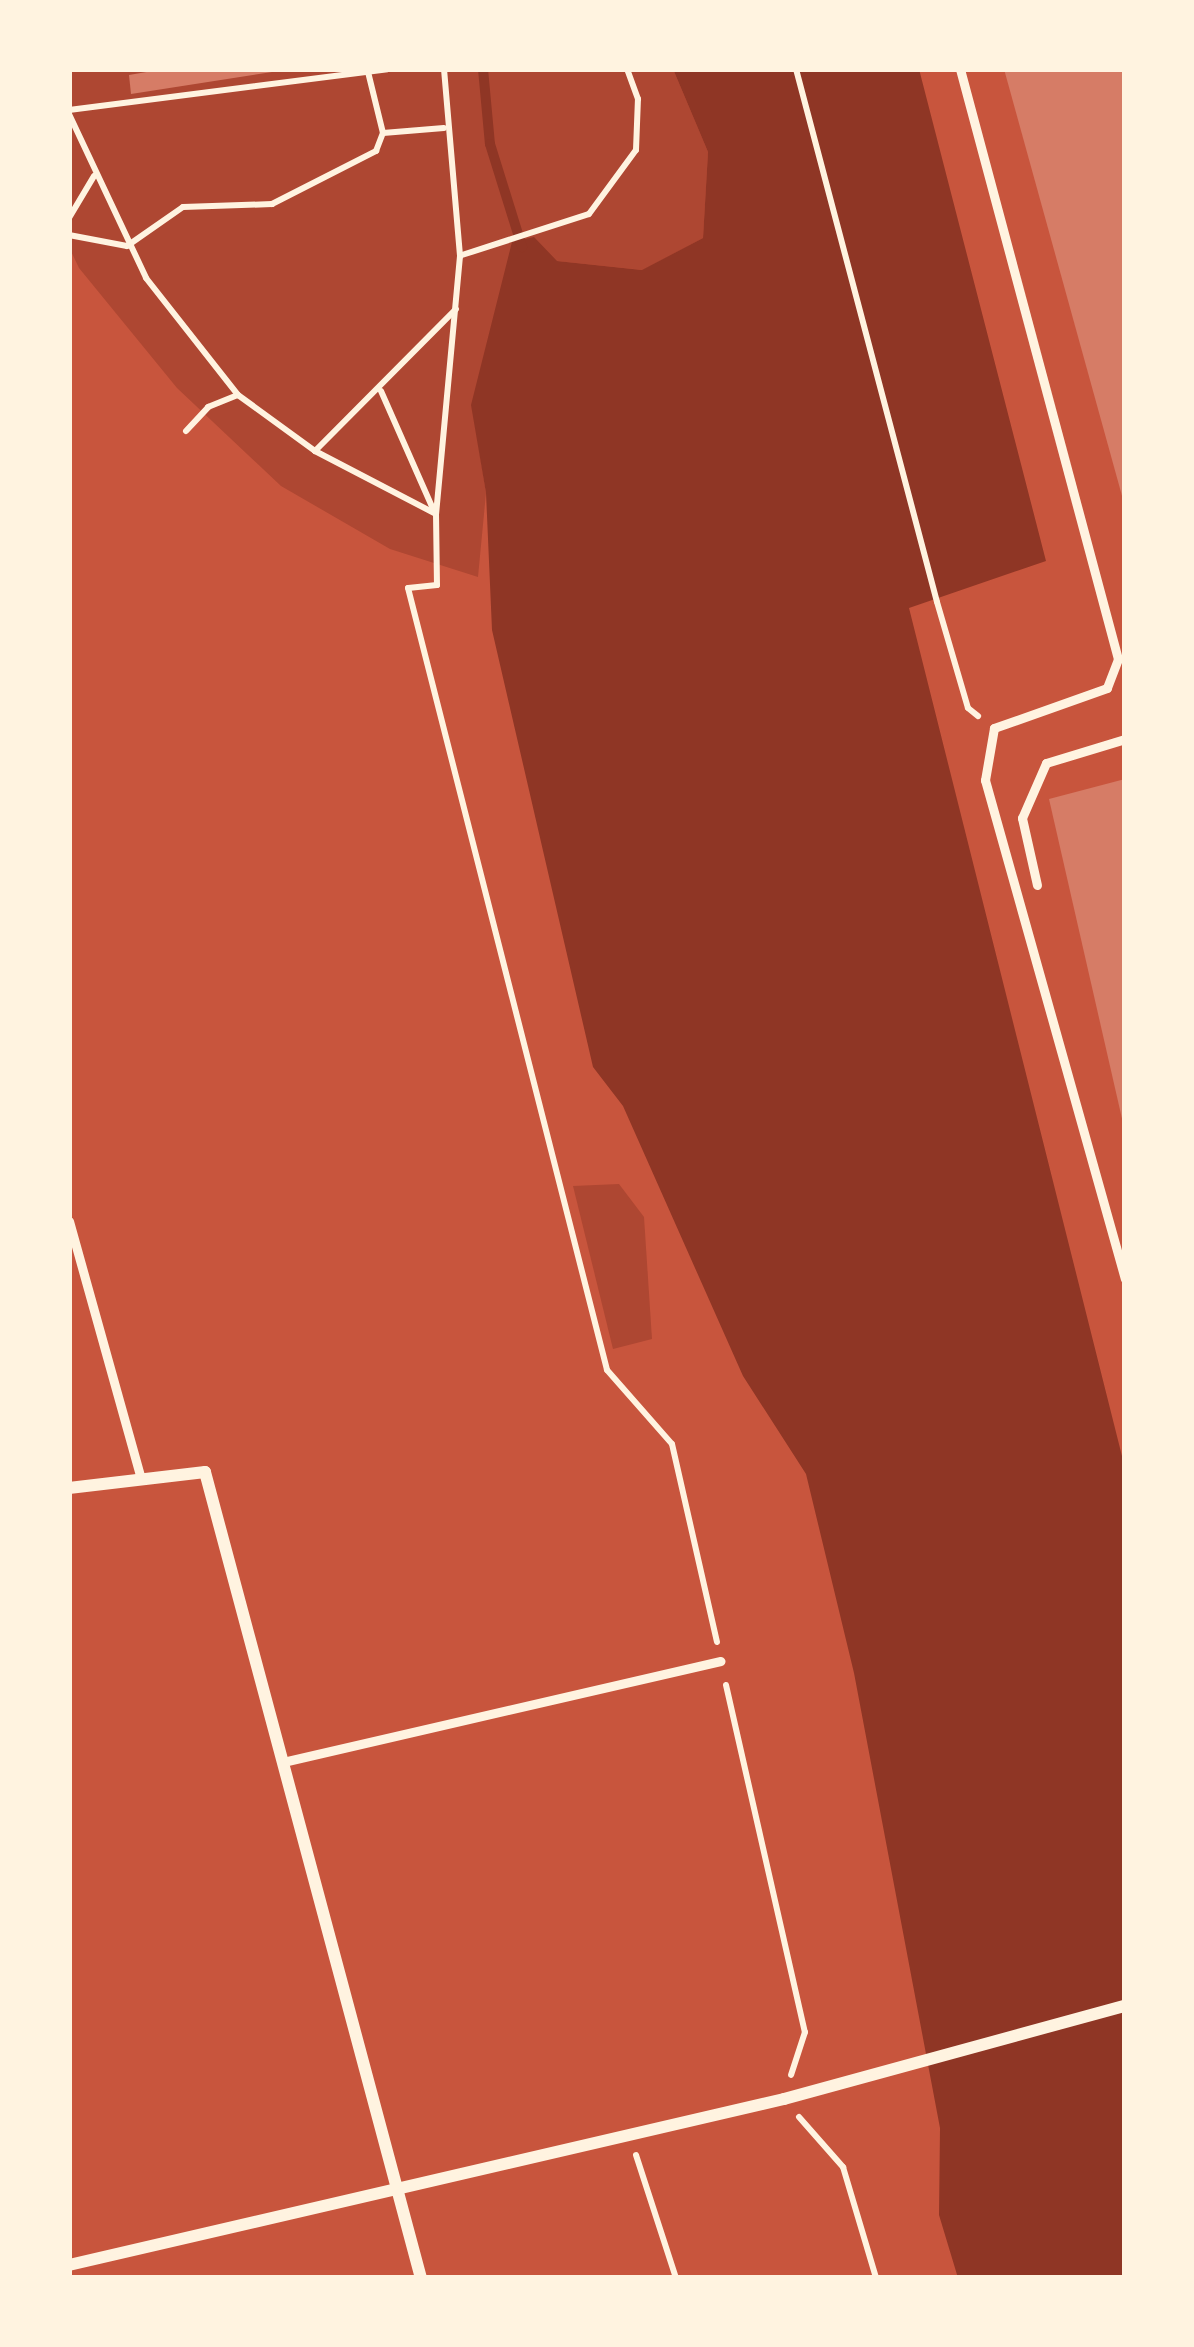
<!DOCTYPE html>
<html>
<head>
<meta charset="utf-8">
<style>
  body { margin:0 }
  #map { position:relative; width:1194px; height:2347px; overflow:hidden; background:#c8553d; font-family:"Noto Serif",serif }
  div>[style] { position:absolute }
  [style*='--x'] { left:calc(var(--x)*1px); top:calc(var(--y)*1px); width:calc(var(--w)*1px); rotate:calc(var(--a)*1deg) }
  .green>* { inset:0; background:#ae4732 }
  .water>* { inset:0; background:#8f3625 }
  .stream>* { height:10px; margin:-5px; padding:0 5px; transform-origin:5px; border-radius:5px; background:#8f3625 }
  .building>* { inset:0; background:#d67c66 }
  .path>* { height:6px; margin:-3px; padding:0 3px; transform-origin:3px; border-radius:3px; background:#fff3e0 }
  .service>* { height:9px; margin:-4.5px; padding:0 4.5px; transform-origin:4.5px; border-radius:4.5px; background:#fff3e0 }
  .minor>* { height:12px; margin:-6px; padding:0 6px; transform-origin:6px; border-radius:6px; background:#fff3e0 }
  span { translate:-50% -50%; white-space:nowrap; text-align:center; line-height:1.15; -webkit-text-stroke:9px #fff3e0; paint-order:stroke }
  .frame { position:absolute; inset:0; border:72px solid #fff3e0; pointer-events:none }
</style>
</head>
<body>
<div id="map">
  <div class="green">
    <i style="clip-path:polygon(69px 69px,673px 69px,708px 152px,703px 238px,643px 270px,557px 261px,472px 405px,486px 493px,478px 577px,390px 549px,281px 486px,177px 388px,79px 268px,69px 247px)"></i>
    <i style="clip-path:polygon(619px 1184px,644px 1217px,652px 1339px,613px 1349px,573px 1186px)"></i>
  </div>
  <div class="water">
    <i style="clip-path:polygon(673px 69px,919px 69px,1046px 561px,909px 608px,1125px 1468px,1125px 2278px,958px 2278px,939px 2215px,940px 2128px,854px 1673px,806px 1474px,743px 1376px,623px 1106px,593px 1067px,492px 630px,486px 493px,471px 405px,512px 242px,534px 237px,557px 261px,642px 270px,703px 238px,708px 152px)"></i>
  </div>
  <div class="stream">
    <i style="--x:483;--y:69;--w:75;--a:84.7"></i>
    <i style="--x:490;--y:144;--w:108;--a:72.7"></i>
  </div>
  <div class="building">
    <i style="clip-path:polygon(164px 69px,272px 69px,272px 72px,131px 94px,129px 75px)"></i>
    <i style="clip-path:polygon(1004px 69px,1125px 69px,1125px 503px,1124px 503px)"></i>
    <i style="clip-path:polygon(1125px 779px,1125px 1122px,1123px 1123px,1049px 799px)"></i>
  </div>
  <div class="path">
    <i style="--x:444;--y:69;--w:188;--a:85.1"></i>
    <i style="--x:460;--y:256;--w:259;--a:95.3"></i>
    <i style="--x:436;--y:514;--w:71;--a:89.2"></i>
    <i style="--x:437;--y:585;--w:29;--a:174"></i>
    <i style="--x:408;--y:588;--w:807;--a:75.72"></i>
    <i style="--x:607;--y:1370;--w:98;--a:48.7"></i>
    <i style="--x:672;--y:1444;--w:203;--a:77.2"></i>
    <i style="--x:796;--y:69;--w:551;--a:75.18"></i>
    <i style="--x:937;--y:602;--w:110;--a:73.7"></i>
    <i style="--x:968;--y:708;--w:13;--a:39"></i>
    <i style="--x:69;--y:110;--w:321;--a:-7.3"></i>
    <i style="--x:69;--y:114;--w:181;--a:64.8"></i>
    <i style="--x:146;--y:278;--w:149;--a:51.8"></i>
    <i style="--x:238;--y:395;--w:95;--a:36"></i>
    <i style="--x:315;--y:451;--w:136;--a:27.5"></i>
    <i style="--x:383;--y:133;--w:61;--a:-4.7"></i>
    <i style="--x:69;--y:218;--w:49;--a:-59.2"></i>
    <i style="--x:69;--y:235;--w:59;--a:10.7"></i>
    <i style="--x:127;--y:246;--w:68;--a:-34.9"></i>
    <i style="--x:183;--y:207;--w:89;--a:-1.9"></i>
    <i style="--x:272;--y:204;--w:117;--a:-27"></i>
    <i style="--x:376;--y:151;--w:19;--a:-69"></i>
    <i style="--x:383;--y:133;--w:63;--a:-103.8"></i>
    <i style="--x:462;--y:255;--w:133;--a:-17.9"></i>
    <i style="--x:589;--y:214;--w:79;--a:-53.7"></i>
    <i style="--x:636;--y:150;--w:51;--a:-87.8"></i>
    <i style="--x:638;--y:99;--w:32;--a:-110"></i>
    <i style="--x:381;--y:391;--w:131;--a:66.2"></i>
    <i style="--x:186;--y:431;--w:33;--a:-47"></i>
    <i style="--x:208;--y:407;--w:32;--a:-22"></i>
    <i style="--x:315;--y:451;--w:200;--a:-45.2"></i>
    <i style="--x:726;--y:1685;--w:356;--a:77.2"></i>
    <i style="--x:805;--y:2032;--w:45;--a:108"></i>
    <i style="--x:799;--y:2117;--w:67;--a:48.7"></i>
    <i style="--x:843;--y:2167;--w:116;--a:73.4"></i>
    <i style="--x:636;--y:2155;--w:129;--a:72"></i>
  </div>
  <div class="service">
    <i style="--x:960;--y:69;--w:611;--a:75.01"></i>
    <i style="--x:1118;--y:659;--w:31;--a:111"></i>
    <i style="--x:1107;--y:688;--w:120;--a:160.5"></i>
    <i style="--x:994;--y:728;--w:53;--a:99.8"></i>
    <i style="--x:985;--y:780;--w:518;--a:74.33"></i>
    <i style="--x:1037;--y:885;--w:69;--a:-102.6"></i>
    <i style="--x:1022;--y:818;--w:60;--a:-66.4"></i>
    <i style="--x:1046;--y:763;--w:83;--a:-16.9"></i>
    <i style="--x:69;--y:1221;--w:268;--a:74.4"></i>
    <i style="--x:283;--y:1762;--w:449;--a:-13"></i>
  </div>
  <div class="minor">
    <i style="--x:69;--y:1488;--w:137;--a:-6.7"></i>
    <i style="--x:205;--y:1472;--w:834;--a:75"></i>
    <i style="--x:69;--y:2265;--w:734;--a:-13.07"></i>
    <i style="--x:784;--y:2099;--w:353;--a:-15.3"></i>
  </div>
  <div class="frame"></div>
</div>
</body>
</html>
